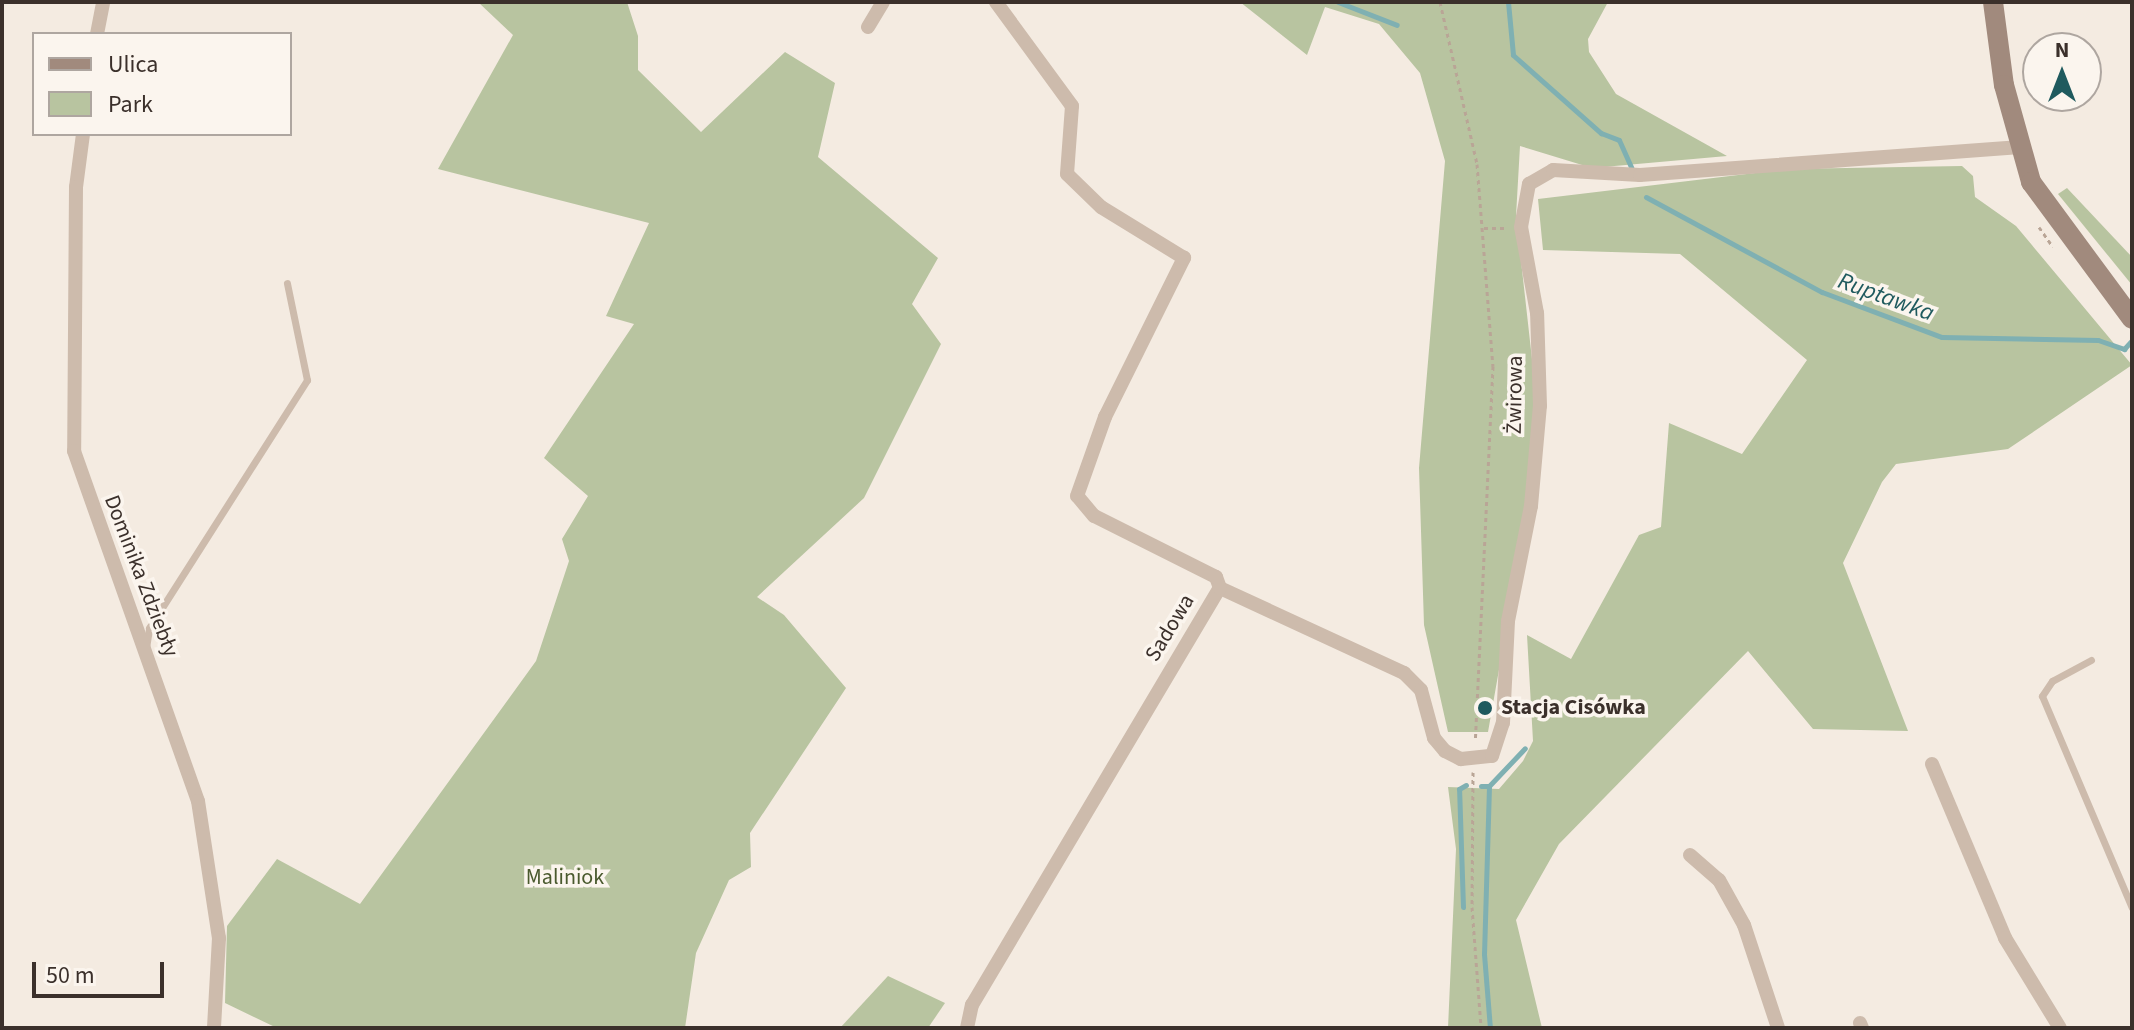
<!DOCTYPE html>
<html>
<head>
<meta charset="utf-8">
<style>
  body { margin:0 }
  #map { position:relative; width:2134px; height:1030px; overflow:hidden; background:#f4ebe1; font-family:"Source Sans 3",sans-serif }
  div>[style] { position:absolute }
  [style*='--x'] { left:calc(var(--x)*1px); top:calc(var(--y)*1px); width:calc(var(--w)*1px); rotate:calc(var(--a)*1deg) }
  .green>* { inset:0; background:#b8c4a0 }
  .stream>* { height:5px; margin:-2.5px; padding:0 2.5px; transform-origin:2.5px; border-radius:2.5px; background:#7fb0b2 }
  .path>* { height:3px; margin-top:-1.5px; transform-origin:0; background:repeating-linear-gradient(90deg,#b9a596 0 4px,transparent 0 8px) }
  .service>* { height:7px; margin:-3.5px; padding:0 3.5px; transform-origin:3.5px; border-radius:3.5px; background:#cdbbac }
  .minor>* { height:14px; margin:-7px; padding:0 7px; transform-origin:7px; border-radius:7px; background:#cdbbac }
  .secondary>* { height:20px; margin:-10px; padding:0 10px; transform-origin:10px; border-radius:10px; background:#a18a7d }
  .dots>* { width:22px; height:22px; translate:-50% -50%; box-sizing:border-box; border:4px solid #fbf5ee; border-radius:50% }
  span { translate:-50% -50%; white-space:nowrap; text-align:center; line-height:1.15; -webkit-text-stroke:7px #fbf5ee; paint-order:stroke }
  .street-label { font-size:22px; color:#3b302b }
  .poi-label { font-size:22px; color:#3b302b; font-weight:700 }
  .left { translate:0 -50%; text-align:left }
  .park-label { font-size:22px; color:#4a5a2e }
  .water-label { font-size:24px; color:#1f5a5e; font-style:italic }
  .frame { position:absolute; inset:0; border:4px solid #3b302b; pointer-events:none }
  .legend { position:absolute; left:32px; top:32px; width:260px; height:104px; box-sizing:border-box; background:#fbf5ee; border:2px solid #aea6a0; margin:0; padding:10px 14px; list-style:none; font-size:24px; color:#3b302b }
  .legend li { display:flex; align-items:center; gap:16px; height:40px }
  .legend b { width:40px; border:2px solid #aea6a0 }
  .north { position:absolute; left:2022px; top:32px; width:80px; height:80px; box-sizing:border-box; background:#fbf5ee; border:2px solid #aea6a0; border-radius:50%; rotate:0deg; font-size:22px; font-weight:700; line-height:32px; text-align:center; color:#3b302b }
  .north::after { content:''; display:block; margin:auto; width:28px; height:36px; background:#1f5a5e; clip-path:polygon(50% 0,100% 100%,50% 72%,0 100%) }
  .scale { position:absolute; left:32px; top:962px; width:132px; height:36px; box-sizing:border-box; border:4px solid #3b302b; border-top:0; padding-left:10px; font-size:24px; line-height:28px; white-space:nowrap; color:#3b302b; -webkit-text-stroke:6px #fbf5ee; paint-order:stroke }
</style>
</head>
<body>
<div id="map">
  <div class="green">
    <i style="clip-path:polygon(478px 2px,627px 2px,638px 36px,638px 70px,701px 132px,785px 52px,835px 83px,818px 157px,938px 258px,912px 304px,941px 344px,864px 498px,757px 597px,784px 615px,846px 688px,750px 833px,751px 867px,729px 880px,696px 953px,685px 1028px,277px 1028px,225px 1003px,227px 926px,277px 859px,360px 904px,536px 661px,569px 561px,562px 539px,588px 496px,544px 458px,634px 324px,606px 316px,649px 223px,438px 169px,513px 35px)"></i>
    <i style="clip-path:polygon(1240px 2px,1608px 2px,1588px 39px,1589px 52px,1616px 94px,1727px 156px,1592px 168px,1520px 146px,1516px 216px,1536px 395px,1524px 528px,1488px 732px,1448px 732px,1424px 625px,1419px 468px,1445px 161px,1420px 73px,1379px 24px,1325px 7px,1307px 55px)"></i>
    <i style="clip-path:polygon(1962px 166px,1973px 176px,1975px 197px,2016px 226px,2132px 365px,2008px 449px,1896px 464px,1882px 482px,1843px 563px,1908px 731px,1813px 729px,1748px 651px,1559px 844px,1516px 920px,1542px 1028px,1448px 1028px,1456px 849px,1448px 787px,1499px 789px,1523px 761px,1533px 741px,1527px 635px,1571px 659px,1639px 535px,1661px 527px,1669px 423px,1742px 454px,1807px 360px,1680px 254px,1543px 250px,1538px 199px,1788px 169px)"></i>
    <i style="clip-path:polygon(2067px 188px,2132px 257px,2132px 285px,2058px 194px)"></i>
    <i style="clip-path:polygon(888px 976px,945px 1003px,928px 1028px,840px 1028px)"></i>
  </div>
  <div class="stream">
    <i style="--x:1338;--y:2;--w:63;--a:21.3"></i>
    <i style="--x:1508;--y:2;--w:53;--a:84.6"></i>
    <i style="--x:1513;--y:55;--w:118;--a:41.6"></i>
    <i style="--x:1601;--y:133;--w:19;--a:21"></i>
    <i style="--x:1619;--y:140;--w:34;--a:66"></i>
    <i style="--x:1646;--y:197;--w:200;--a:28.4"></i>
    <i style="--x:1822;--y:292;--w:128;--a:20.6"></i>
    <i style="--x:1942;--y:337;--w:156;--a:1.1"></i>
    <i style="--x:2098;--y:340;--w:28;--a:19"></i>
    <i style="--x:2124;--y:349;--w:12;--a:-48"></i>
    <i style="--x:1481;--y:786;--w:8;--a:0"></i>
    <i style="--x:1489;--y:786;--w:52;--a:-46.5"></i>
    <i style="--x:1489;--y:786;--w:168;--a:91.7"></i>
    <i style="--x:1484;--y:954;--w:74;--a:85.4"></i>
    <i style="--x:1463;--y:907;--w:118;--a:-91.9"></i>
    <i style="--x:1459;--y:789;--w:8;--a:-30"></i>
  </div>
  <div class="path">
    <i style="--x:1440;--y:2;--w:166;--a:77.1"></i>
    <i style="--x:1477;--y:164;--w:203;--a:85.5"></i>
    <i style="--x:1493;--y:366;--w:375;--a:92.7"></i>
    <i style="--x:2039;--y:227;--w:24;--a:55"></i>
    <i style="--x:1484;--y:228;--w:21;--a:0"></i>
    <i style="--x:1473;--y:772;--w:135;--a:90.4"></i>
    <i style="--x:1472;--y:907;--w:121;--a:85.7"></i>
  </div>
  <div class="service">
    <i style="--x:146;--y:648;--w:20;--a:-81"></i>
    <i style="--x:149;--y:628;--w:294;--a:-57.5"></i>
    <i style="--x:307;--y:380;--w:99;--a:-101.7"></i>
    <i style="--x:2091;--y:660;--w:44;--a:151.7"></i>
    <i style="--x:2052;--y:681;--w:18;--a:124"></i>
    <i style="--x:2042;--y:696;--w:230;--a:67"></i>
  </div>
  <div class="minor">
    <i style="--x:868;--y:27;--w:29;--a:-59"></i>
    <i style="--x:97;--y:34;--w:33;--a:-79"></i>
    <i style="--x:83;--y:134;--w:53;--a:97.5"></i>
    <i style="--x:76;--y:187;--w:264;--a:90.4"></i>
    <i style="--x:74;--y:451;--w:371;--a:70.5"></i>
    <i style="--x:198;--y:801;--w:139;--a:81.3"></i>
    <i style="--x:219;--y:938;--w:90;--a:93.2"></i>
    <i style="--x:1220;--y:588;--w:203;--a:24.8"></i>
    <i style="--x:1404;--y:673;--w:24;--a:45"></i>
    <i style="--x:1421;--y:690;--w:50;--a:74.8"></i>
    <i style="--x:1434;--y:738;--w:17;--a:50"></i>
    <i style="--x:1445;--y:751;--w:18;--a:27"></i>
    <i style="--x:1461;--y:759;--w:31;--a:-6"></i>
    <i style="--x:1492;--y:756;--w:35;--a:-72"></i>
    <i style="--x:1503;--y:723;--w:102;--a:-87.2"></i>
    <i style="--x:1508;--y:621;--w:117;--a:-78.7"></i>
    <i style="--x:1531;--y:506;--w:100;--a:-84.9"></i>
    <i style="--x:1540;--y:406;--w:93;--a:-91.8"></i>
    <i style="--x:1537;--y:313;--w:87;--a:-100.5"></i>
    <i style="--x:1521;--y:227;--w:44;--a:-79.5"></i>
    <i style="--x:1529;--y:184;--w:28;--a:-30"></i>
    <i style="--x:1553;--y:170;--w:87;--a:3.3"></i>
    <i style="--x:1640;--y:175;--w:378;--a:-4.2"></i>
    <i style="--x:1932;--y:764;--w:189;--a:67.2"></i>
    <i style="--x:2005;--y:938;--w:105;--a:58.6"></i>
    <i style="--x:1690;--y:855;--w:38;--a:41"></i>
    <i style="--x:1719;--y:880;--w:51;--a:60.9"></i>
    <i style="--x:1744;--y:925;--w:108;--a:71.7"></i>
    <i style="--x:1860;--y:1023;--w:5;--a:68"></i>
    <i style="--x:967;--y:1028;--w:24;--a:-78"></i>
    <i style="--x:972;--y:1005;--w:485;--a:-59.3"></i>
    <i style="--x:1220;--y:588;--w:12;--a:-110"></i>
    <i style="--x:1216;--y:577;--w:136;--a:-153.4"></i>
    <i style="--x:1094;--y:516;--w:26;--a:-130"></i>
    <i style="--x:1077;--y:496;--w:84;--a:-70.5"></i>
    <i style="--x:1105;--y:417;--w:178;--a:-63.6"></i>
    <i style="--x:1184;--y:258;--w:97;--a:-148.4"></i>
    <i style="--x:1101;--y:207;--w:47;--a:-135.9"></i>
    <i style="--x:1067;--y:174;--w:68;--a:-85.8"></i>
    <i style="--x:1072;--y:106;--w:129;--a:-126.2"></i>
  </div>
  <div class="secondary">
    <i style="--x:1993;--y:2;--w:84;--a:82.5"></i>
    <i style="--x:2004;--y:85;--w:101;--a:74.4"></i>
    <i style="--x:2031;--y:182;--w:170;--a:53.6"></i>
  </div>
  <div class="dots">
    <i style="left:1485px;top:708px;background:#1f5a5e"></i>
  </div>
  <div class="street-label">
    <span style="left:1515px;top:395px;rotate:-89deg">Żwirowa</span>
    <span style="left:141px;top:576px;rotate:69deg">Dominika Zdziebły</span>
    <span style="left:1170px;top:628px;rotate:-59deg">Sadowa</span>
  </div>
  <div class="poi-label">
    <span class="left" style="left:1501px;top:708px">Stacja Cisówka</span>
  </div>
  <div class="park-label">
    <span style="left:565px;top:878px">Maliniok</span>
  </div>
  <div class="water-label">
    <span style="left:1886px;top:297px;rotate:20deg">Ruptawka</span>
  </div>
  <div class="frame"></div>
  <ul class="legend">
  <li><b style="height:10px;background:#a18a7d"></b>Ulica</li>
  <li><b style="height:22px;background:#b8c4a0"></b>Park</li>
  </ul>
  <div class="north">N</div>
  <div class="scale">50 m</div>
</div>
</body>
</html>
